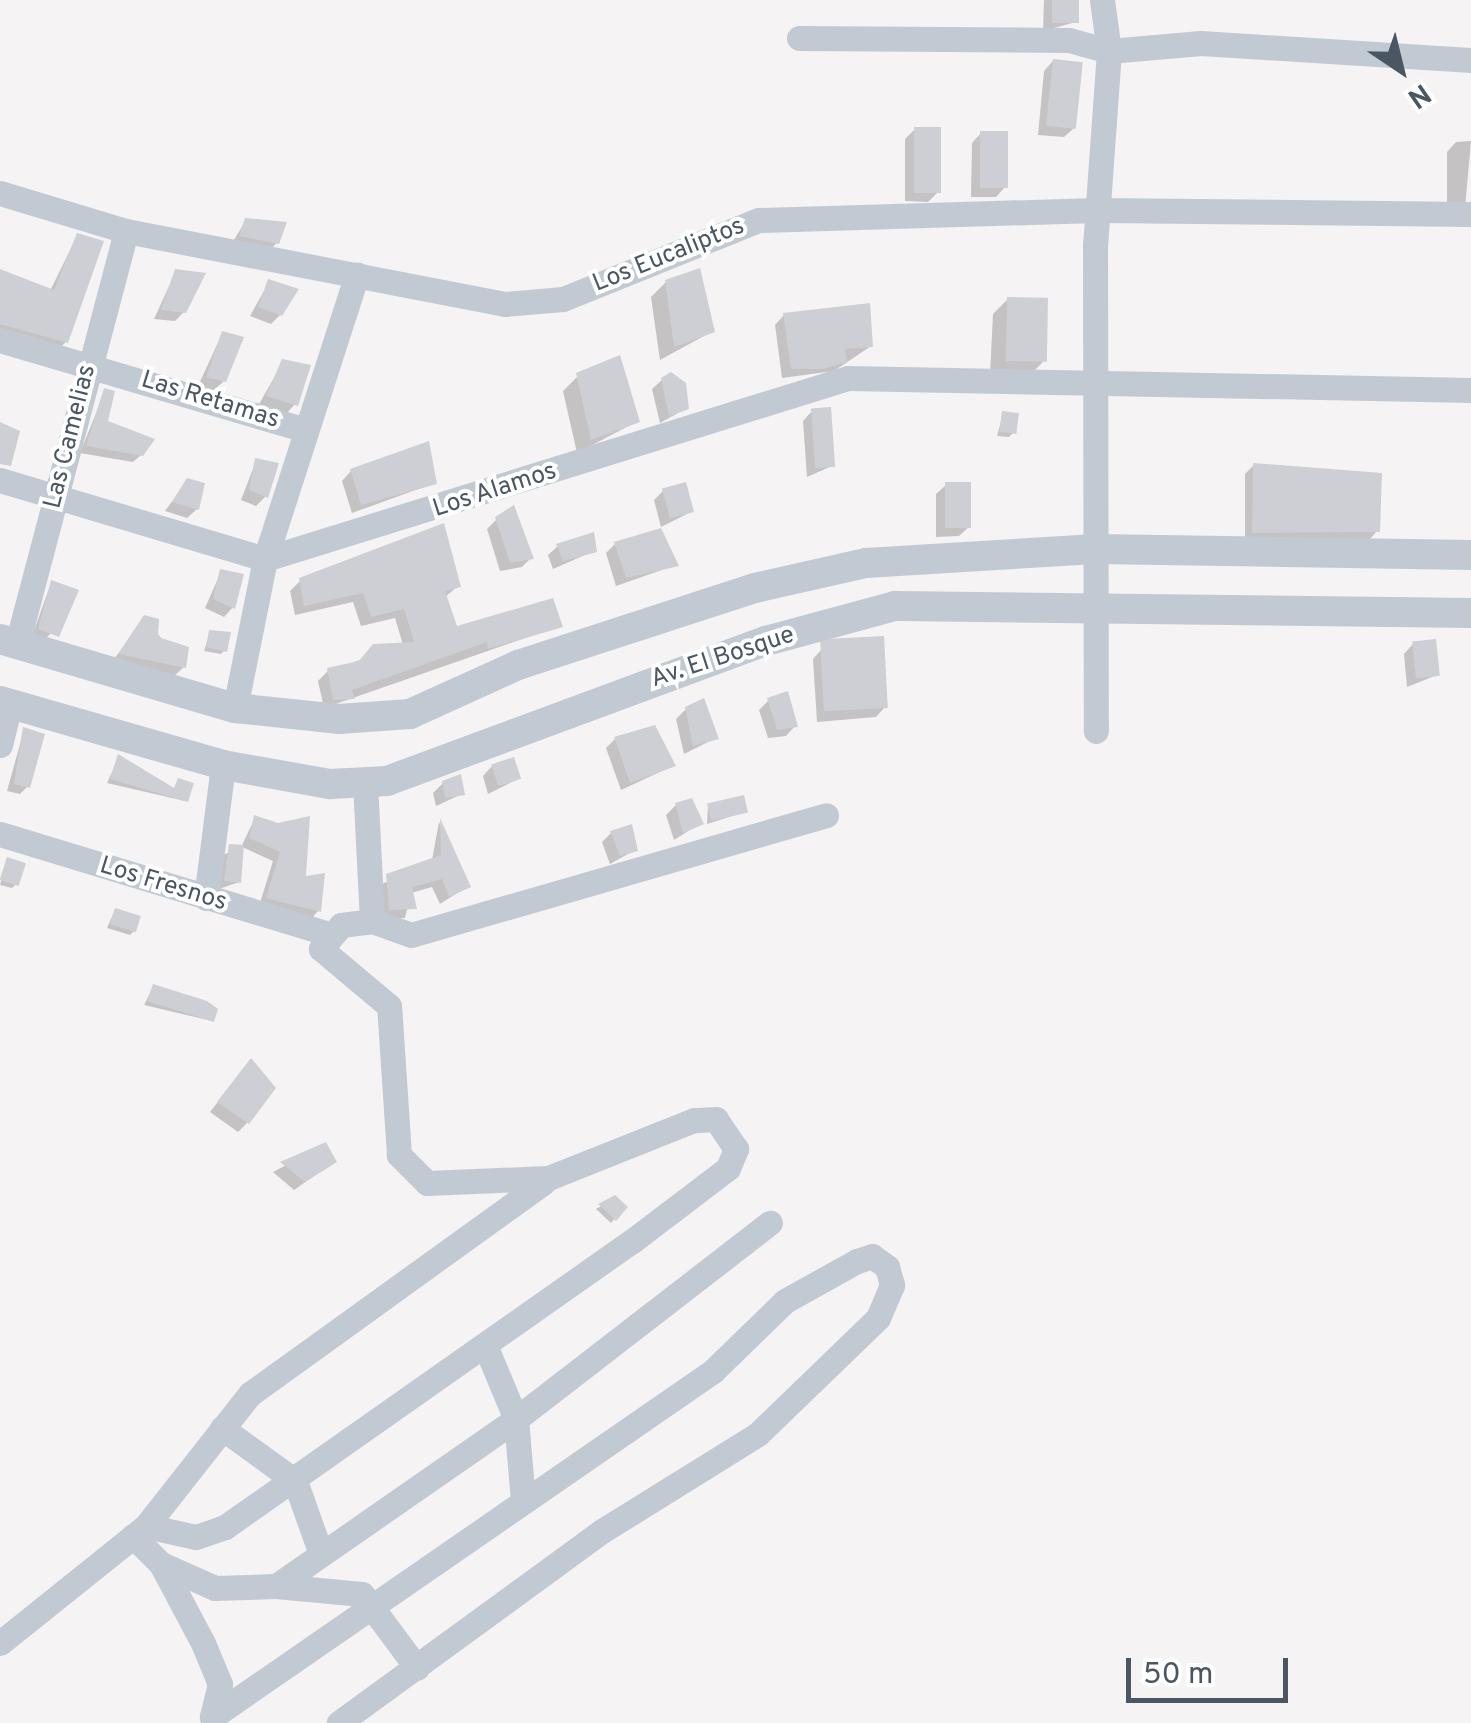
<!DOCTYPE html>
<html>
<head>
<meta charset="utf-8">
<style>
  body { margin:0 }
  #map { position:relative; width:1471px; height:1723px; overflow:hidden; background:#f5f3f3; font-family:Overpass,sans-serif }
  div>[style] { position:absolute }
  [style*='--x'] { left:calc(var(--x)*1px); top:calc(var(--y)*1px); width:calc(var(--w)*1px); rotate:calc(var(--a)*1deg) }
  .shadow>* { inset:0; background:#0003 }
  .building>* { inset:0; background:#cdcfd5; transform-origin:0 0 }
  .minor>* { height:25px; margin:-12.5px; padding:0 12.5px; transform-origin:12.5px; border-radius:12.5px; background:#c1cad2 }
  .tertiary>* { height:30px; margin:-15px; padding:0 15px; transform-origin:15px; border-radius:15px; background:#c1cad2 }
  span { translate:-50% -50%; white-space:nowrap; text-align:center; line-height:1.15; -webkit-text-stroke:8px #fff; paint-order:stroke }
  .street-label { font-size:25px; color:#4a5661 }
  .north { position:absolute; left:1351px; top:20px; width:100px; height:100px; -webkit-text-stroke:8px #fff; paint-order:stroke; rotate:145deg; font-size:28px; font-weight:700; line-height:40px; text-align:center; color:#4a5661 }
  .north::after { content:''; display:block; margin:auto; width:35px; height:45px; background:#4a5661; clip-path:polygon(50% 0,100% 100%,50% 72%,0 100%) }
  .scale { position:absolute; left:1126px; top:1658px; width:162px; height:45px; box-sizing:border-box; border:5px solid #4a5661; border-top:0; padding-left:12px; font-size:30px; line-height:35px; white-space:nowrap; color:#4a5661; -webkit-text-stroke:8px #fff; paint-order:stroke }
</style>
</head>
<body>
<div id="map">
  <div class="shadow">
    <i style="clip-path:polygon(1044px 0,1077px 0,1076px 22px,1043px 31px)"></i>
    <i style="clip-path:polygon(1053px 61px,1074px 128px,1064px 137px,1038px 135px,1044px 71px)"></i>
    <i style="clip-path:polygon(915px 129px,938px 192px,928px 202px,905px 201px,905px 139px)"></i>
    <i style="clip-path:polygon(981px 133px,1005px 187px,996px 197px,971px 197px,972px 143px)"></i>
    <i style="clip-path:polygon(1456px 142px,1471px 141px,1465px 208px,1447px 206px,1447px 152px)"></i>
    <i style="clip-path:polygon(246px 220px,277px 243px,267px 252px,231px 245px)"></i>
    <i style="clip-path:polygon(77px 236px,66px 342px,56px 351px,0 337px,0 271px,50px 291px)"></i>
    <i style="clip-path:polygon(176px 271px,184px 312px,175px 321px,154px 319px)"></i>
    <i style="clip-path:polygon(269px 282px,280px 315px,271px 324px,250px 316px)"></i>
    <i style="clip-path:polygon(666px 282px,713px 331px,660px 360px,651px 297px)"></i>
    <i style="clip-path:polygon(1008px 299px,1043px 362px,1028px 377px,990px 375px,993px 314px)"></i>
    <i style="clip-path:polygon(784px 315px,871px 346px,834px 371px,782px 378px,775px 325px)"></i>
    <i style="clip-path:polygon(222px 334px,224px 381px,214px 390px,198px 386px)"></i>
    <i style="clip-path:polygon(283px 362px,295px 404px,286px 414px,258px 406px)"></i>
    <i style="clip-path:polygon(578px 376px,638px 421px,577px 453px,563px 391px)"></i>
    <i style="clip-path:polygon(662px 380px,687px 408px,660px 423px,652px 389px)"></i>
    <i style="clip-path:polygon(105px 391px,105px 423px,142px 454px,133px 462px,80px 453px)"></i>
    <i style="clip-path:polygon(812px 411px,832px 466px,807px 477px,803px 421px)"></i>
    <i style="clip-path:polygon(1003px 414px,1013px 433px,1009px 437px,997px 436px)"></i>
    <i style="clip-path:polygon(256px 461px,265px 497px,256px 506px,241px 500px)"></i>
    <i style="clip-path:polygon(1254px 465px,1377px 531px,1369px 540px,1245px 540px,1245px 474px)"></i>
    <i style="clip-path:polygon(351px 471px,435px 483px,352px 513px,342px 481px)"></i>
    <i style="clip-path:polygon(188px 480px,197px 509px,187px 518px,165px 511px)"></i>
    <i style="clip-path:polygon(946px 485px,969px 527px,959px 536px,936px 537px,936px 494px)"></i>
    <i style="clip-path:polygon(663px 491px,691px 512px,661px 527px,654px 500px)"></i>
    <i style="clip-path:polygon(497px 519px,531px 558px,522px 567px,500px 571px,487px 529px)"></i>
    <i style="clip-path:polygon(615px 544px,676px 565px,616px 586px,606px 553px)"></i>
    <i style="clip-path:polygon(558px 546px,594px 551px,553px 569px,548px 555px)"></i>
    <i style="clip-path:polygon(221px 572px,233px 607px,224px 617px,205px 608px)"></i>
    <i style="clip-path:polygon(301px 580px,458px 586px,445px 597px,456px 630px,560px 626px,324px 708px,318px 681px,328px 671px,403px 645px,395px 618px,361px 626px,353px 602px,295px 615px,290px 591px)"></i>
    <i style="clip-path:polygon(51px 583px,51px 633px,41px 643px,31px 639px)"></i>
    <i style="clip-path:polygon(145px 618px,184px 667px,174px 676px,111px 663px)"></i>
    <i style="clip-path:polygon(210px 632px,225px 650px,221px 654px,204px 651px)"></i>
    <i style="clip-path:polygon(1413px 644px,1437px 675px,1407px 687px,1404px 654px)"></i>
    <i style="clip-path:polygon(822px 649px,885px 707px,876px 717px,817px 722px,813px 659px)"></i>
    <i style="clip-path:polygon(768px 701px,795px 726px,786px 736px,768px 738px,759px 710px)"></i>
    <i style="clip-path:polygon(686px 709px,716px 738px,684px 754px,676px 719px)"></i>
    <i style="clip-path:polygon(24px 730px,28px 786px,20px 794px,7px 791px)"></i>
    <i style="clip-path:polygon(615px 739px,673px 766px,621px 790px,606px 748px)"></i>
    <i style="clip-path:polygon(119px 757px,173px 790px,178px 781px,185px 801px,107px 783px)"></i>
    <i style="clip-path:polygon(492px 766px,518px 779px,488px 794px,483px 776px)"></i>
    <i style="clip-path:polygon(443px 783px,462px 794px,436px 806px,433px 793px)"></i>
    <i style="clip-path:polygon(676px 805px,701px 823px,674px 840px,666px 815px)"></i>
    <i style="clip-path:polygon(708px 807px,745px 812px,707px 824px)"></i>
    <i style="clip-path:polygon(255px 818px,303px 879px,318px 911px,310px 920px,259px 906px,273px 861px,242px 847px,239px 882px,216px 890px,221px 856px,241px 847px)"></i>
    <i style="clip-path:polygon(439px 822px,468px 886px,440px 904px,432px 887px,411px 893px,405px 918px,380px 919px,378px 886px,432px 860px)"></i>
    <i style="clip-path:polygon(611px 833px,635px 850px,610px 864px,602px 842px)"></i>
    <i style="clip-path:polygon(8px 860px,16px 884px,12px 888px,0 885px)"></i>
    <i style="clip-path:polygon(115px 910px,134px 931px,130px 935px,107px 928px)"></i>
    <i style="clip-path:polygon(153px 987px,212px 1021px,144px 1005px)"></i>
    <i style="clip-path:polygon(242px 1071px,247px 1123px,238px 1132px,210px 1112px)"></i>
    <i style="clip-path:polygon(325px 1145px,334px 1162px,294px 1190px,273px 1172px)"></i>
    <i style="clip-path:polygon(615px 1198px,624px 1207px,611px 1223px,596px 1209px)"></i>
  </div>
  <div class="building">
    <i style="left:1052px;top:0;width:27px;height:23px"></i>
    <i style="left:1053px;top:59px;width:30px;height:67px;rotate:6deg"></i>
    <i style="left:914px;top:127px;width:27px;height:66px"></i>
    <i style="left:980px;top:131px;width:28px;height:57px"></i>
    <i style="clip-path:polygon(245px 218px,287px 222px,279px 244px,239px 236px)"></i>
    <i style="clip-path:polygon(77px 233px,104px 241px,68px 343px,0 324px,0 269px,54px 290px)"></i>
    <i style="clip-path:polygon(700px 268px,715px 332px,674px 347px,665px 280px)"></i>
    <i style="clip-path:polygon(175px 269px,206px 273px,186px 313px,161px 310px)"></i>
    <i style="clip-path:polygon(268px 279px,299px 289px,282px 316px,258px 307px)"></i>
    <i style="left:1007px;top:297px;width:41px;height:64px;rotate:1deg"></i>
    <i style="clip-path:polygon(870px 303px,873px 347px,845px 349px,847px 362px,822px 369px,791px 369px,783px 313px)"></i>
    <i style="clip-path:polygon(222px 331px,244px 337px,226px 382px,206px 377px)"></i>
    <i style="clip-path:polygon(620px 355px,640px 422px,591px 440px,576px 373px)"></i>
    <i style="clip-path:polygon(282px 359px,311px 365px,298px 406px,266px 396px)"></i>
    <i style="clip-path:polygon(671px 372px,686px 383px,689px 409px,669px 416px,661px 378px)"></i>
    <i style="clip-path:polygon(104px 388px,115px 391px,108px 421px,155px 439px,143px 456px,86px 446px)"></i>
    <i style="left:831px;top:407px;width:60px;height:20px;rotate:86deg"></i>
    <i style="left:1002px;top:411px;width:17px;height:21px;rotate:7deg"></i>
    <i style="clip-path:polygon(0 422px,20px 431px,11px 466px,0 464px)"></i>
    <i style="clip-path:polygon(429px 441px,437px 484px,361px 505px,350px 469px)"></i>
    <i style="clip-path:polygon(255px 458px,279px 463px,268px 498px,249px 490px)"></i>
    <i style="clip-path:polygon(1253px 463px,1382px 473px,1380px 532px,1252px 533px)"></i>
    <i style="clip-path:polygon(187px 478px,205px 483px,199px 510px,172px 502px)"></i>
    <i style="left:686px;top:482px;width:31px;height:25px;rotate:75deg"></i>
    <i style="left:971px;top:482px;width:46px;height:26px;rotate:90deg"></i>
    <i style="clip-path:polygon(514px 505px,534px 559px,510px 563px,495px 517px)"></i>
    <i style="clip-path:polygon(444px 523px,461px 587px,445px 591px,457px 626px,553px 598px,563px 627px,488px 649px,487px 642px,352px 690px,355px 699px,333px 700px,327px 668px,359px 661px,373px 644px,414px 642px,404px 609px,371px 617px,363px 593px,304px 606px,299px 578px)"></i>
    <i style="clip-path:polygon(661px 528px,679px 566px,626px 578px,614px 542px)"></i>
    <i style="clip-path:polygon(594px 532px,597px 552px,563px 561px,556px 544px)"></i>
    <i style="clip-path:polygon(220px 569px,244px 574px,235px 609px,213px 599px)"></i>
    <i style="clip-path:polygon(51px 580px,79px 590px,59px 637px,38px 629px)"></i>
    <i style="clip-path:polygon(144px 615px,159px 619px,158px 637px,189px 647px,186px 668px,118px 654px)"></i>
    <i style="clip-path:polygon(209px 630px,231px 632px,227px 652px,206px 647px)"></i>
    <i style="left:884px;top:636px;width:72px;height:64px;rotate:87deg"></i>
    <i style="left:1436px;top:639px;width:37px;height:24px;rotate:84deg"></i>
    <i style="clip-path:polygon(788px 691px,798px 727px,777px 730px,767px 698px)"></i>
    <i style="clip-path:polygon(704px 698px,719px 739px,693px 746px,685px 707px)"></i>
    <i style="clip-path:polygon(655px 725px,676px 766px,630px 783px,614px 737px)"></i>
    <i style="clip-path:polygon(23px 727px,45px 734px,30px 788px,14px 784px)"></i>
    <i style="clip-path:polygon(118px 754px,174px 788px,178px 778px,194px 783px,188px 802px,110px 779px)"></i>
    <i style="left:514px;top:757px;width:23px;height:24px;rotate:72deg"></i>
    <i style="clip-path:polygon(461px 774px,465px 795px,445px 798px,442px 781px)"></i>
    <i style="left:744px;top:795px;width:18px;height:38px;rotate:77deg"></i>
    <i style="clip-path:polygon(692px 798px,704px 824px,683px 833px,675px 803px)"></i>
    <i style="clip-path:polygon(254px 815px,278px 823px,310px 816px,306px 876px,325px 873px,321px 912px,266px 898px,280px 852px,249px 838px)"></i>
    <i style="clip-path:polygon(440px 818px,471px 887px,449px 897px,442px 879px,412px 887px,417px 909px,389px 910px,386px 874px,441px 855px)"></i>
    <i style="clip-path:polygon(632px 824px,638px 851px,620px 856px,610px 831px)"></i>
    <i style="clip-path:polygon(229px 844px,244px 845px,241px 883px,224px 881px)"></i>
    <i style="left:7px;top:857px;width:20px;height:24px;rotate:18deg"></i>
    <i style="left:115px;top:908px;width:27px;height:17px;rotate:17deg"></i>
    <i style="clip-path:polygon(153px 984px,207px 1001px,218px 1009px,214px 1022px,147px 1001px)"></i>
    <i style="clip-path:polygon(251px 1058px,276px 1088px,249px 1124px,217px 1102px)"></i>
    <i style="clip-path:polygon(326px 1142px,337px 1162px,305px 1182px,280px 1162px)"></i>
    <i style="clip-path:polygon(615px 1195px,628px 1207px,616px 1221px,598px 1204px)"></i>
  </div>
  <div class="minor">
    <i style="--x:1102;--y:0;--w:51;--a:82.2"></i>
    <i style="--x:1109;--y:51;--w:92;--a:-5"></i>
    <i style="--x:1201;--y:43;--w:271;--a:3.6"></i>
    <i style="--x:799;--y:38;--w:270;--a:0.4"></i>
    <i style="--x:1069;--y:40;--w:41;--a:15.4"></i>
    <i style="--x:1109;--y:51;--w:194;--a:94.1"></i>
    <i style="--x:1095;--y:244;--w:487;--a:89.9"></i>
    <i style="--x:0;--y:193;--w:132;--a:16.8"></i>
    <i style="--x:126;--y:231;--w:386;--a:10.9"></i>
    <i style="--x:505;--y:304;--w:58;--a:-4.9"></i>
    <i style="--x:563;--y:299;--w:211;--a:-22"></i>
    <i style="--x:759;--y:220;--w:338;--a:-1.7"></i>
    <i style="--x:1097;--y:210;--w:374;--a:0.6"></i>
    <i style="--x:0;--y:340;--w:318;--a:16.4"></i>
    <i style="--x:0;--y:480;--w:277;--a:16.6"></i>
    <i style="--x:265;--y:559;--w:610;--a:-17.25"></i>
    <i style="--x:848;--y:378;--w:623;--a:1.1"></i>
    <i style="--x:17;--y:644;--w:427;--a:-75.2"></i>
    <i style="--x:235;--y:708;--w:152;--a:-78.6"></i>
    <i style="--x:265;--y:559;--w:299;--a:-72.1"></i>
    <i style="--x:0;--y:745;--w:42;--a:-76.3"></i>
    <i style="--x:0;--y:834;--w:341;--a:16.9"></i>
    <i style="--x:206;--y:898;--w:134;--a:-82.7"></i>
    <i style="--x:372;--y:921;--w:41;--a:19.7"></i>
    <i style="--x:411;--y:935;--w:432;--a:-16.1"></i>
    <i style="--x:485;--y:1345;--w:80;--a:67.3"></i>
    <i style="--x:516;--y:1419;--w:82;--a:85.1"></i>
    <i style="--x:222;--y:1428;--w:90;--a:36"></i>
    <i style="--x:295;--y:1481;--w:77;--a:70.4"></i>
    <i style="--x:146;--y:1526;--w:51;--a:12.4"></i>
    <i style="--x:196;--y:1537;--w:31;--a:-19"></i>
    <i style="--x:225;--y:1527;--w:496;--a:-35.1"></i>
    <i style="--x:631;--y:1242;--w:122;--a:-37.3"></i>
    <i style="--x:728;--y:1168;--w:21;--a:-67"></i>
    <i style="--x:736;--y:1149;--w:36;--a:-124"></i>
    <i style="--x:716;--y:1119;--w:22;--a:177"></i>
    <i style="--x:694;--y:1120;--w:157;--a:158.3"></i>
    <i style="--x:548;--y:1178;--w:121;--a:177.6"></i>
    <i style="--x:427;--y:1183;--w:40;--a:-135"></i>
    <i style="--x:399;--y:1155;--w:149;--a:-93.8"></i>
    <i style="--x:389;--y:1006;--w:89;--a:-140"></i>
    <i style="--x:321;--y:949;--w:31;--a:-50"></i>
    <i style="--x:341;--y:925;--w:31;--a:-7"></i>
    <i style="--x:372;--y:921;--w:139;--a:-92.9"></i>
    <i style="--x:133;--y:1536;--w:40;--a:45"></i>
    <i style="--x:161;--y:1564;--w:89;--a:62"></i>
    <i style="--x:203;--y:1643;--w:44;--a:67.5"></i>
    <i style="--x:220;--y:1684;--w:34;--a:104"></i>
    <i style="--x:212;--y:1717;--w:609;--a:-34.63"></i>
    <i style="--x:713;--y:1371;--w:100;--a:-44.2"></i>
    <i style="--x:785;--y:1301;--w:82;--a:-29.1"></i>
    <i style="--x:857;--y:1261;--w:16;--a:-18"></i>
    <i style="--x:872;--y:1256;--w:19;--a:36"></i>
    <i style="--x:887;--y:1267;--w:19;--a:74"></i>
    <i style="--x:892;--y:1285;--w:36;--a:113"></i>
    <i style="--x:878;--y:1318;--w:167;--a:136"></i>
    <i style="--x:758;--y:1434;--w:184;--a:148.1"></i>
    <i style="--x:602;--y:1531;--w:326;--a:143.9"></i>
    <i style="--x:161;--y:1564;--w:59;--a:24"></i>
    <i style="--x:215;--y:1588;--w:61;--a:-1.9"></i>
    <i style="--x:276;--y:1586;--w:292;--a:-34.8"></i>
    <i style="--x:516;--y:1419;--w:321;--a:-37.7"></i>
    <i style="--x:276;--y:1586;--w:86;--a:5.3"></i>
    <i style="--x:362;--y:1594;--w:92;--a:53.4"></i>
    <i style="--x:0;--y:1643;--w:187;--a:-38.7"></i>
    <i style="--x:146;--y:1526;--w:168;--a:-51.8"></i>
    <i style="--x:250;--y:1394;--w:362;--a:-35.8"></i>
  </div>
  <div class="tertiary">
    <i style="--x:0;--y:639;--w:245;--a:16.4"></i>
    <i style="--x:235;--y:708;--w:105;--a:6"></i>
    <i style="--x:339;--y:719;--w:71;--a:-4"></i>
    <i style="--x:410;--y:714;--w:119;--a:-24.4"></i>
    <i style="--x:518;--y:665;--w:249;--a:-18"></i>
    <i style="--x:755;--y:588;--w:114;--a:-12.7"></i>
    <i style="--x:866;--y:563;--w:230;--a:-3.5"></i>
    <i style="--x:1096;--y:549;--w:375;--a:0.9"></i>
    <i style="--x:0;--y:701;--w:232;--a:16"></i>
    <i style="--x:223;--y:765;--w:109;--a:10.1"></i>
    <i style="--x:330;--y:784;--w:57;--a:-3"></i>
    <i style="--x:387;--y:781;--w:404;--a:-20.3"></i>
    <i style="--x:766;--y:641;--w:134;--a:-15.2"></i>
    <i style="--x:895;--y:606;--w:576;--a:0.7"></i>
  </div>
  <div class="street-label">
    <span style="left:669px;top:256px;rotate:-22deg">Los Eucaliptos</span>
    <span style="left:210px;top:401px;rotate:17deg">Las Retamas</span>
    <span style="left:71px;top:437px;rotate:-76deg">Las Camelias</span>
    <span style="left:495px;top:491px;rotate:-18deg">Los Alamos</span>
    <span style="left:723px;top:658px;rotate:-18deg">Av. El Bosque</span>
    <span style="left:163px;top:885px;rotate:17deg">Los Fresnos</span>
  </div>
  <div class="north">N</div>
  <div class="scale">50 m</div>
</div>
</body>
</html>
